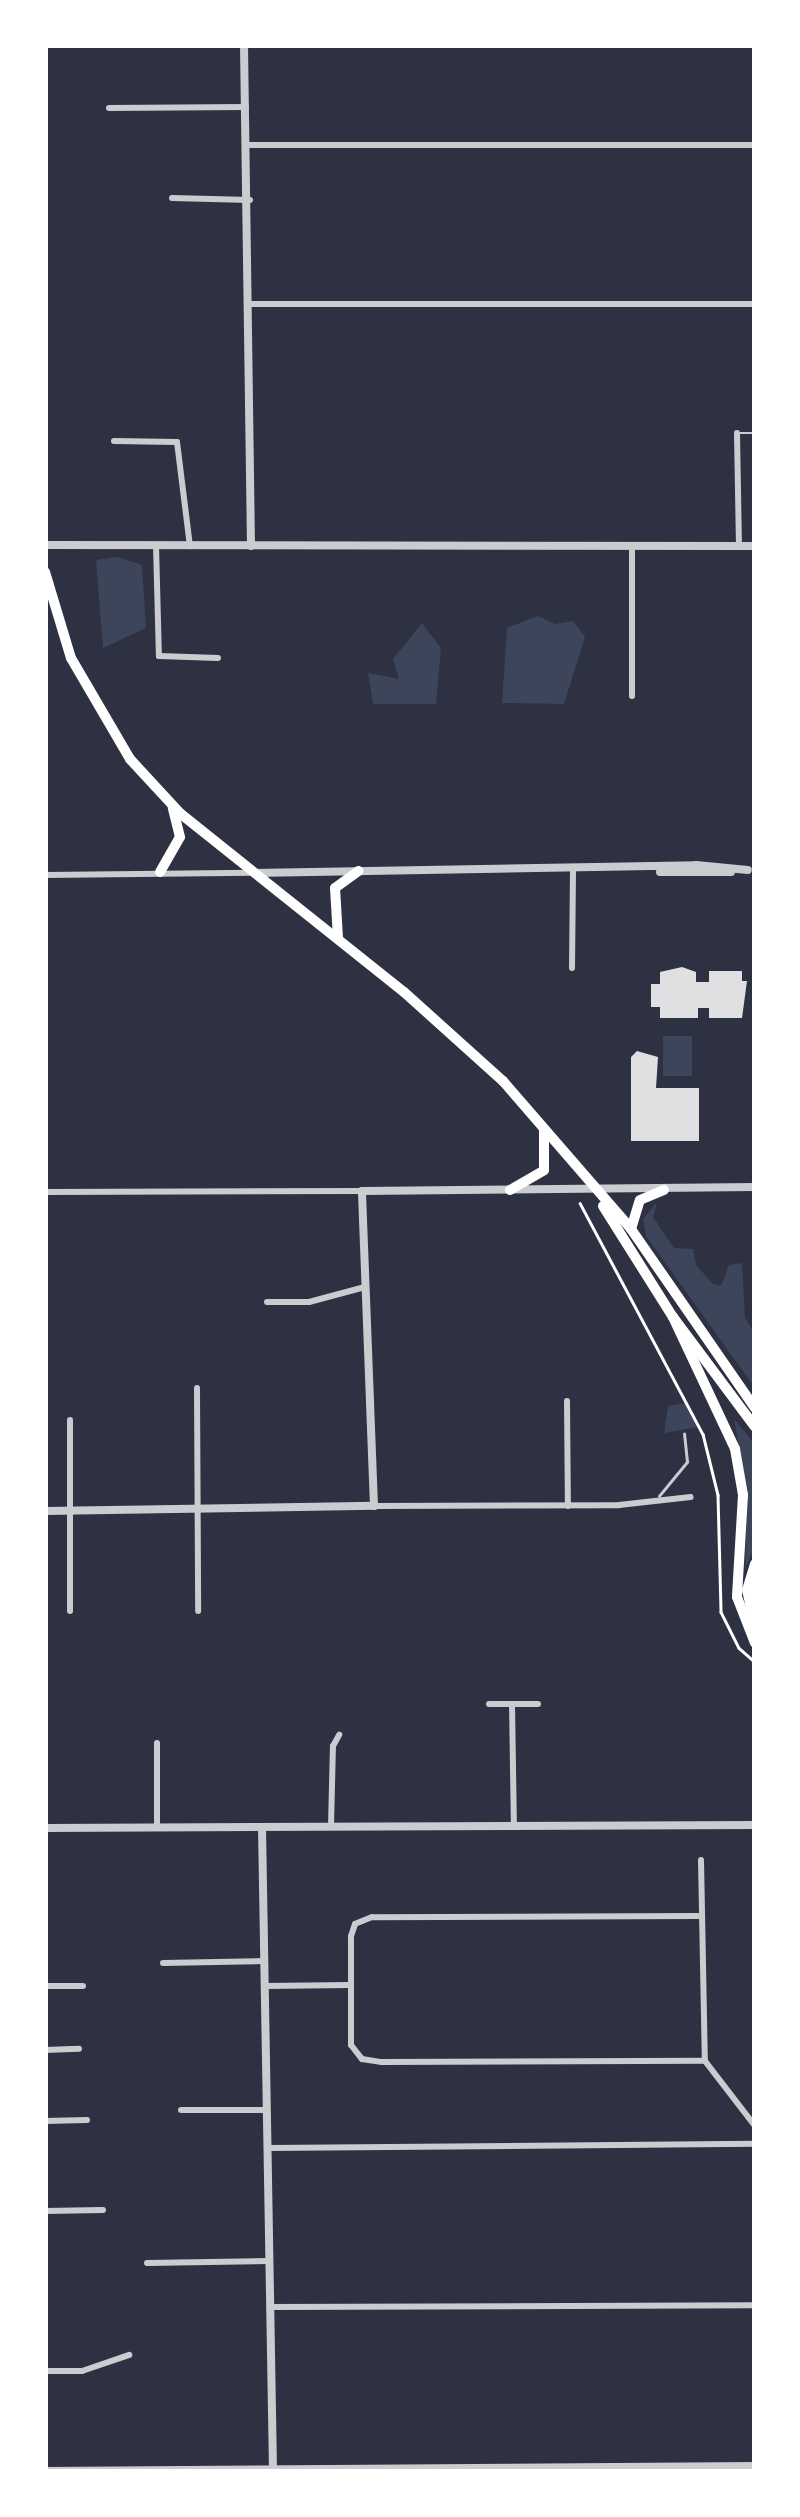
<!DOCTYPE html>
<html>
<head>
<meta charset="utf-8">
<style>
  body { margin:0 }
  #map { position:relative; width:800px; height:2517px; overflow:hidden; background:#2d3142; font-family:"Varela Round",sans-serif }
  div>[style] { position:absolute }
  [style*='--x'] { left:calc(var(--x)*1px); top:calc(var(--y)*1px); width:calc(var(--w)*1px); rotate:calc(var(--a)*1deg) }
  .green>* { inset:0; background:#3c4559; transform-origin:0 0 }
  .building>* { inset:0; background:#e0e0e3 }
  .path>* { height:2.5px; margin:-1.25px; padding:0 1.25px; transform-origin:1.25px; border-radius:1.25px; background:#fff }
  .service>* { height:2.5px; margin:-1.25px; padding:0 1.25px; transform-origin:1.25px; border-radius:1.25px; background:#caccd0 }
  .minor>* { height:6px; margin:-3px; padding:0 3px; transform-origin:3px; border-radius:3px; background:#caccd0 }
  .tertiary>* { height:8px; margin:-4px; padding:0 4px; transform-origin:4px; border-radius:4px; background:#caccd0 }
  .primary>* { height:10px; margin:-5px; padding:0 5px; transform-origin:5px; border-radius:5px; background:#fff }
  .trunk>* { height:10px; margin:-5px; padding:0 5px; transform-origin:5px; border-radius:5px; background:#fff }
  span { translate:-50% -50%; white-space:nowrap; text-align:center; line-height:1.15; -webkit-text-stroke:10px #fff; paint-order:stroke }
  .frame { position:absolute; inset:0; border:48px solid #fff; pointer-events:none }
</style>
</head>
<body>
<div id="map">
  <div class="green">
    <i style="clip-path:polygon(118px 557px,142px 565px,146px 628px,103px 648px,96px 560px)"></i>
    <i style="clip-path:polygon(538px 616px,555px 624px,573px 621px,585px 637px,564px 704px,502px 703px,507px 628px)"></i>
    <i style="clip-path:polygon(422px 623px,441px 648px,436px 704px,373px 704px,368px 673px,399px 679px,393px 659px)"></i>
    <i style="left:663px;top:1036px;width:29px;height:40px"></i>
    <i style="clip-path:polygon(657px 1202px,653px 1217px,674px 1248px,693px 1249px,696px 1265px,713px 1284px,721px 1286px,729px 1265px,742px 1263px,745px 1318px,755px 1334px,755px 1388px,646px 1236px,643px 1219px)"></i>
    <i style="clip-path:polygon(688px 1403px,699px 1427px,664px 1433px,668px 1406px)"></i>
    <i style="clip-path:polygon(734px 1419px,755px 1444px,755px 1548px,745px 1569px,747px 1493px)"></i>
  </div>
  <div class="building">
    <i style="clip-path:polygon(682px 967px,696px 972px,696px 982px,709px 982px,709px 971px,742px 971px,742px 981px,747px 981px,742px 1018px,709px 1018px,709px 1008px,698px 1008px,698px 1018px,660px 1018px,660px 1007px,651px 1007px,651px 984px,660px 984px,660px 972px)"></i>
    <i style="clip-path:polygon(637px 1051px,658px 1057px,656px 1088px,699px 1088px,699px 1141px,631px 1141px,631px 1057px)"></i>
  </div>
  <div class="path">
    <i style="--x:580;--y:1203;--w:262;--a:62"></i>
    <i style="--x:703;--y:1434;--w:63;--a:76.2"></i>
    <i style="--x:718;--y:1495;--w:117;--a:88.5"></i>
    <i style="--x:721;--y:1612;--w:40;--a:63.4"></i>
    <i style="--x:739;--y:1648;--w:21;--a:41"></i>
  </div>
  <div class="service">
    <i style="--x:738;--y:433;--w:17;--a:0"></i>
    <i style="--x:659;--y:1496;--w:44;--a:-50.5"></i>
    <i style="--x:687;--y:1462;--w:28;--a:-96"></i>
  </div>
  <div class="minor">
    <i style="--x:109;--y:108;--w:137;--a:-0.4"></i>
    <i style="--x:250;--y:145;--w:505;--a:0"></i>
    <i style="--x:172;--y:198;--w:78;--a:1.5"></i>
    <i style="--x:249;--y:304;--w:506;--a:0"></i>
    <i style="--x:737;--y:433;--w:113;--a:89"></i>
    <i style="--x:114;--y:441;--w:63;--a:0.9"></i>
    <i style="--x:177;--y:442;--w:105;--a:82.9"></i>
    <i style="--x:156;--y:545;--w:111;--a:88.5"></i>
    <i style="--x:159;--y:656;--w:59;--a:1.9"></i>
    <i style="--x:632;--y:546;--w:150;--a:90"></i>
    <i style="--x:45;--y:875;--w:208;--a:-0.6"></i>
    <i style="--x:572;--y:968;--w:97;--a:-89.4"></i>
    <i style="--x:45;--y:1192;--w:317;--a:-0.2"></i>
    <i style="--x:267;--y:1302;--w:42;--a:0"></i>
    <i style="--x:309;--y:1302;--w:58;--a:-15"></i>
    <i style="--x:197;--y:1388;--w:223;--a:89.7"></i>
    <i style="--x:567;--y:1401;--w:105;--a:89.5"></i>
    <i style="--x:374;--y:1506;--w:245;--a:-0.2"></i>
    <i style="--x:619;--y:1505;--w:72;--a:-6.3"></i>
    <i style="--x:70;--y:1611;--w:191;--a:-90"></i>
    <i style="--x:489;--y:1704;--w:49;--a:0"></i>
    <i style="--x:512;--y:1704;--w:122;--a:89.1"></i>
    <i style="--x:331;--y:1826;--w:80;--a:-88.6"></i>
    <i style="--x:333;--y:1746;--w:13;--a:-61"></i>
    <i style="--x:157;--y:1828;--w:85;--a:-90"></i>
    <i style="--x:701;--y:1860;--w:201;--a:88.9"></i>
    <i style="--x:705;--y:2061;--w:82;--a:52.4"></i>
    <i style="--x:698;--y:1916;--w:326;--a:179.8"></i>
    <i style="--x:372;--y:1917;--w:18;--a:158"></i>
    <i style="--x:355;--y:1924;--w:13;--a:108"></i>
    <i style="--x:351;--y:1936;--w:109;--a:90"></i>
    <i style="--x:351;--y:2045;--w:18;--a:52"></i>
    <i style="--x:362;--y:2059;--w:20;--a:9"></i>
    <i style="--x:382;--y:2062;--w:323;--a:-0.2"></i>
    <i style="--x:163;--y:1963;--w:102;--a:-1.1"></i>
    <i style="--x:45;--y:1986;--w:38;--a:0"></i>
    <i style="--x:265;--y:1986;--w:85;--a:-0.7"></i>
    <i style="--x:45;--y:2050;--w:34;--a:-2"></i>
    <i style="--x:181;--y:2110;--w:86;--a:0"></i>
    <i style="--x:45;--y:2121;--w:42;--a:-1.4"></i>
    <i style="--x:268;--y:2148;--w:487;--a:-0.5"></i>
    <i style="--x:45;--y:2211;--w:58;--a:-1"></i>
    <i style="--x:147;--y:2263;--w:122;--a:-0.9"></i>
    <i style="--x:270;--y:2307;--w:485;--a:-0.2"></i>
    <i style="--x:45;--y:2371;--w:37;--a:0"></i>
    <i style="--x:82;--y:2371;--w:50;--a:-18.8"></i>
  </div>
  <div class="tertiary">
    <i style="--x:244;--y:45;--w:501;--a:89.2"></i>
    <i style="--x:45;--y:545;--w:710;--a:0.08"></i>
    <i style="--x:660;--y:872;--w:71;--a:0"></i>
    <i style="--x:254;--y:873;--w:442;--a:-1"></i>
    <i style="--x:696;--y:865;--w:52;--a:5.5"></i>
    <i style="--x:45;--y:1511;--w:329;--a:-0.9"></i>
    <i style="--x:374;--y:1506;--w:315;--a:-92.2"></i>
    <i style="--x:362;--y:1191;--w:393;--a:-0.6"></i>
    <i style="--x:262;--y:1827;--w:645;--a:89.02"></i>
    <i style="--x:45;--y:1828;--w:710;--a:-0.24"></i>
    <i style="--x:45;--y:2471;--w:710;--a:-0.4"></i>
  </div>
  <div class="primary">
    <i style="--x:45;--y:572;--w:90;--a:73.2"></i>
    <i style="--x:71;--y:658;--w:117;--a:59.7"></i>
    <i style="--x:130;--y:759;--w:75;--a:47.2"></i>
    <i style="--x:181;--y:814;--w:285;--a:38.6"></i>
    <i style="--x:404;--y:992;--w:133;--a:42"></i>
    <i style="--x:503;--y:1081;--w:196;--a:49.1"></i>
    <i style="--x:631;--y:1229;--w:218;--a:55.3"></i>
    <i style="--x:160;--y:872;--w:40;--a:-60.3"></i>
    <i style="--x:180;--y:837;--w:30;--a:-104"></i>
    <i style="--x:338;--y:938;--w:50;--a:-93.4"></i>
    <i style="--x:335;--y:888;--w:29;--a:-36"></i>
    <i style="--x:510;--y:1190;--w:39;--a:-30"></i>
    <i style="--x:544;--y:1170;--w:41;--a:-90"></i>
    <i style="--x:603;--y:1206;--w:131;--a:57.8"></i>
    <i style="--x:673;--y:1317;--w:137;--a:53.3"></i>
    <i style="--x:631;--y:1229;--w:30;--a:-73"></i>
    <i style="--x:640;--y:1200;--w:26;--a:-23"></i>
  </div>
  <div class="trunk">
    <i style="--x:673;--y:1317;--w:146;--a:64.8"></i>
    <i style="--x:735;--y:1449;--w:47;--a:80.1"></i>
    <i style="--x:743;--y:1495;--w:102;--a:93.4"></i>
    <i style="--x:737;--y:1597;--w:49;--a:68.6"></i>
    <i style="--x:755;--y:1564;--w:27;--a:107"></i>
    <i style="--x:747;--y:1590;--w:36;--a:77"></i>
  </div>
  <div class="frame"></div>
</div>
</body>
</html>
